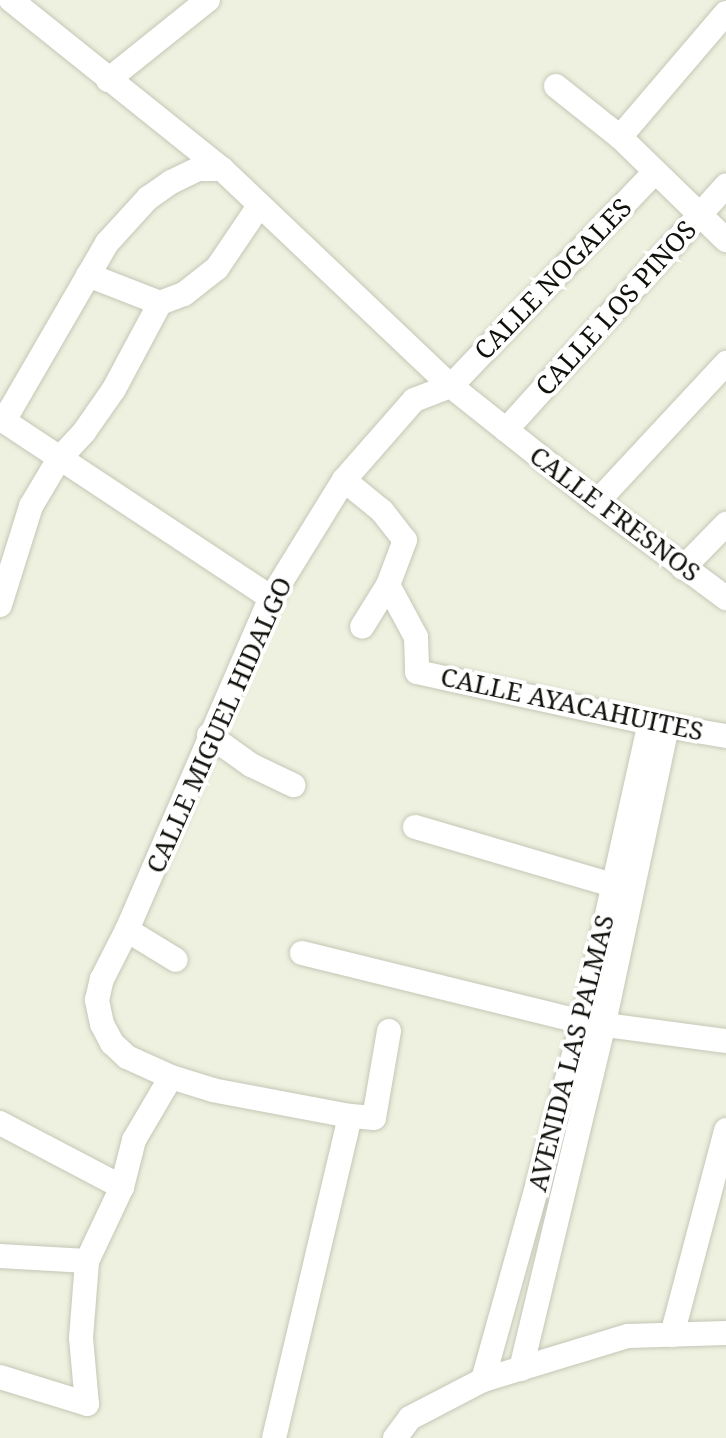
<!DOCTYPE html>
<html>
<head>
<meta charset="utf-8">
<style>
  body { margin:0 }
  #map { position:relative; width:726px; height:1438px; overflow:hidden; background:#eef1df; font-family:"Noto Serif",serif }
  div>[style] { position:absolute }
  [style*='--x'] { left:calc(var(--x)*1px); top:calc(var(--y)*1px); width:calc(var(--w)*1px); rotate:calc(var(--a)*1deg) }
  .roads { filter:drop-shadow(0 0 2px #c4c7b6) drop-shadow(0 0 2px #c4c7b6) }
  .minor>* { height:24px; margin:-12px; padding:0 12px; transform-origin:12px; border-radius:12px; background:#fff }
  span { translate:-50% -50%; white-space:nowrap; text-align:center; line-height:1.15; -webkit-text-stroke:8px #fff; paint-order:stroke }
  .street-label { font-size:26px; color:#10110b }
</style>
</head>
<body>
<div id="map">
  <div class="roads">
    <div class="minor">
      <i style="--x:11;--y:0;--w:270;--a:38.7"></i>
      <i style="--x:222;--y:169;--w:315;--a:43.5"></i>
      <i style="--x:451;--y:386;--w:186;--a:38.5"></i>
      <i style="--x:597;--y:502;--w:161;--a:36.7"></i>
      <i style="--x:108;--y:80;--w:128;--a:-38.7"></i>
      <i style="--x:556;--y:86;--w:82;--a:38.6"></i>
      <i style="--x:620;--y:137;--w:148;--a:44.2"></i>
      <i style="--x:620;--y:137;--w:163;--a:-49.5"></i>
      <i style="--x:222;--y:169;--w:24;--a:180"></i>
      <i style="--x:198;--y:169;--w:30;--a:154"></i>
      <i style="--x:171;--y:182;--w:28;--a:145"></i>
      <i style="--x:148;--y:198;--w:61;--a:132.3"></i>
      <i style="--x:107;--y:243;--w:206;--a:120.1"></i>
      <i style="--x:4;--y:421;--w:320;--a:33.5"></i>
      <i style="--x:88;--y:275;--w:77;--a:21.3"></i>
      <i style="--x:506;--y:430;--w:329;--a:-48"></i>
      <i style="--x:344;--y:480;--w:49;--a:39.2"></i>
      <i style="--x:382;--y:511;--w:37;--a:52"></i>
      <i style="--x:405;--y:540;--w:48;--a:110.7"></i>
      <i style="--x:388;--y:585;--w:49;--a:121.8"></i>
      <i style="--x:597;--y:502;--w:190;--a:-47.1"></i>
      <i style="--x:683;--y:568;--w:62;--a:-45.7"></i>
      <i style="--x:388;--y:585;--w:59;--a:61.7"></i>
      <i style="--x:416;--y:637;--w:35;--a:88"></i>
      <i style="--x:417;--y:672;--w:239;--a:12.3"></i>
      <i style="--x:650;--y:723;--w:77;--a:9.7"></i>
      <i style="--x:0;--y:605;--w:104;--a:-72.6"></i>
      <i style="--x:31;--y:506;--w:55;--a:-59.2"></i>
      <i style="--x:59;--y:459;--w:37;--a:-47"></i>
      <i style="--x:84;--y:432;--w:52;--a:-55.1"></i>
      <i style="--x:114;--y:389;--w:98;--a:-61.9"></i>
      <i style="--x:160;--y:303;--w:26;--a:-21"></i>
      <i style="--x:184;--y:294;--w:42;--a:-38.2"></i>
      <i style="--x:217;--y:268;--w:75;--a:-55.9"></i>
      <i style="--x:209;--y:735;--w:52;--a:35.5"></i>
      <i style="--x:251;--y:765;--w:47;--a:25.5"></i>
      <i style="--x:415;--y:827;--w:223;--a:16.4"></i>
      <i style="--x:127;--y:930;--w:57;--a:31.5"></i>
      <i style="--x:302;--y:953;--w:289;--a:13.8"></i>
      <i style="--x:583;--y:1022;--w:144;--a:7.6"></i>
      <i style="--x:389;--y:1031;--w:88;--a:99.8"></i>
      <i style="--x:374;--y:1118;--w:24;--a:-175"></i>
      <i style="--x:350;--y:1116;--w:139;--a:-169.3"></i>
      <i style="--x:213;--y:1090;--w:44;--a:-162.8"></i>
      <i style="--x:171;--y:1077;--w:48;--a:-155.6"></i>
      <i style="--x:127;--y:1057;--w:21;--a:-137"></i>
      <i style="--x:112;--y:1043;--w:21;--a:-118"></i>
      <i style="--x:102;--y:1024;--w:25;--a:-102"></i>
      <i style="--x:97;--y:1000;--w:22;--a:-77"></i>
      <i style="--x:102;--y:979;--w:55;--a:-63"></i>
      <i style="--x:127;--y:930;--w:362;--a:-66.6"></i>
      <i style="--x:271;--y:598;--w:139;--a:-58.3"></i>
      <i style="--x:344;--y:480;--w:106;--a:-48.8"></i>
      <i style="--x:414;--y:400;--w:40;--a:-21"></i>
      <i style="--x:451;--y:386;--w:296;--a:-46.4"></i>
      <i style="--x:0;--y:1123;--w:138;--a:27.7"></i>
      <i style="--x:0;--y:1256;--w:87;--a:3.3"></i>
      <i style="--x:672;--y:1335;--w:212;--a:-75.2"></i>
      <i style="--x:521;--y:1369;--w:356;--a:-76.5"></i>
      <i style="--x:604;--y:1023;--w:304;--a:-78"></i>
      <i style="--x:0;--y:1377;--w:91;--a:17.2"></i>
      <i style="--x:87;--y:1404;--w:66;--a:-95.2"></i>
      <i style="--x:81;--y:1338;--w:77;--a:-85.5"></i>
      <i style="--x:87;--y:1261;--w:82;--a:-64.7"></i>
      <i style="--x:122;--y:1187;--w:49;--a:-75.7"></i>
      <i style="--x:134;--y:1140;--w:73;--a:-59.6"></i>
      <i style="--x:483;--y:1380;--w:372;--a:-74.4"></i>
      <i style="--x:583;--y:1022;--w:306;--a:-77.4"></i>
      <i style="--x:274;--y:1438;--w:331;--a:-76.7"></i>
      <i style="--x:395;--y:1438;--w:25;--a:-53"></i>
      <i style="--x:410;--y:1418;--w:82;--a:-27.5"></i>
      <i style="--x:483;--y:1380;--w:152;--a:-16.9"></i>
      <i style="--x:628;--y:1336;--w:98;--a:-1.8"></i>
    </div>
  </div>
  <div class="street-label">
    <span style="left:553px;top:279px;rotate:-46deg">CALLE NOGALES</span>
    <span style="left:616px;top:308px;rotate:-48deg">CALLE LOS PINOS</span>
    <span style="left:615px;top:514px;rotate:37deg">CALLE FRESNOS</span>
    <span style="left:572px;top:704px;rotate:12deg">CALLE AYACAHUITES</span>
    <span style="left:219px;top:725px;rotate:-66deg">CALLE MIGUEL HIDALGO</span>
    <span style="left:571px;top:1053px;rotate:-76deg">AVENIDA LAS PALMAS</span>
  </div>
</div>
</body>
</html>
